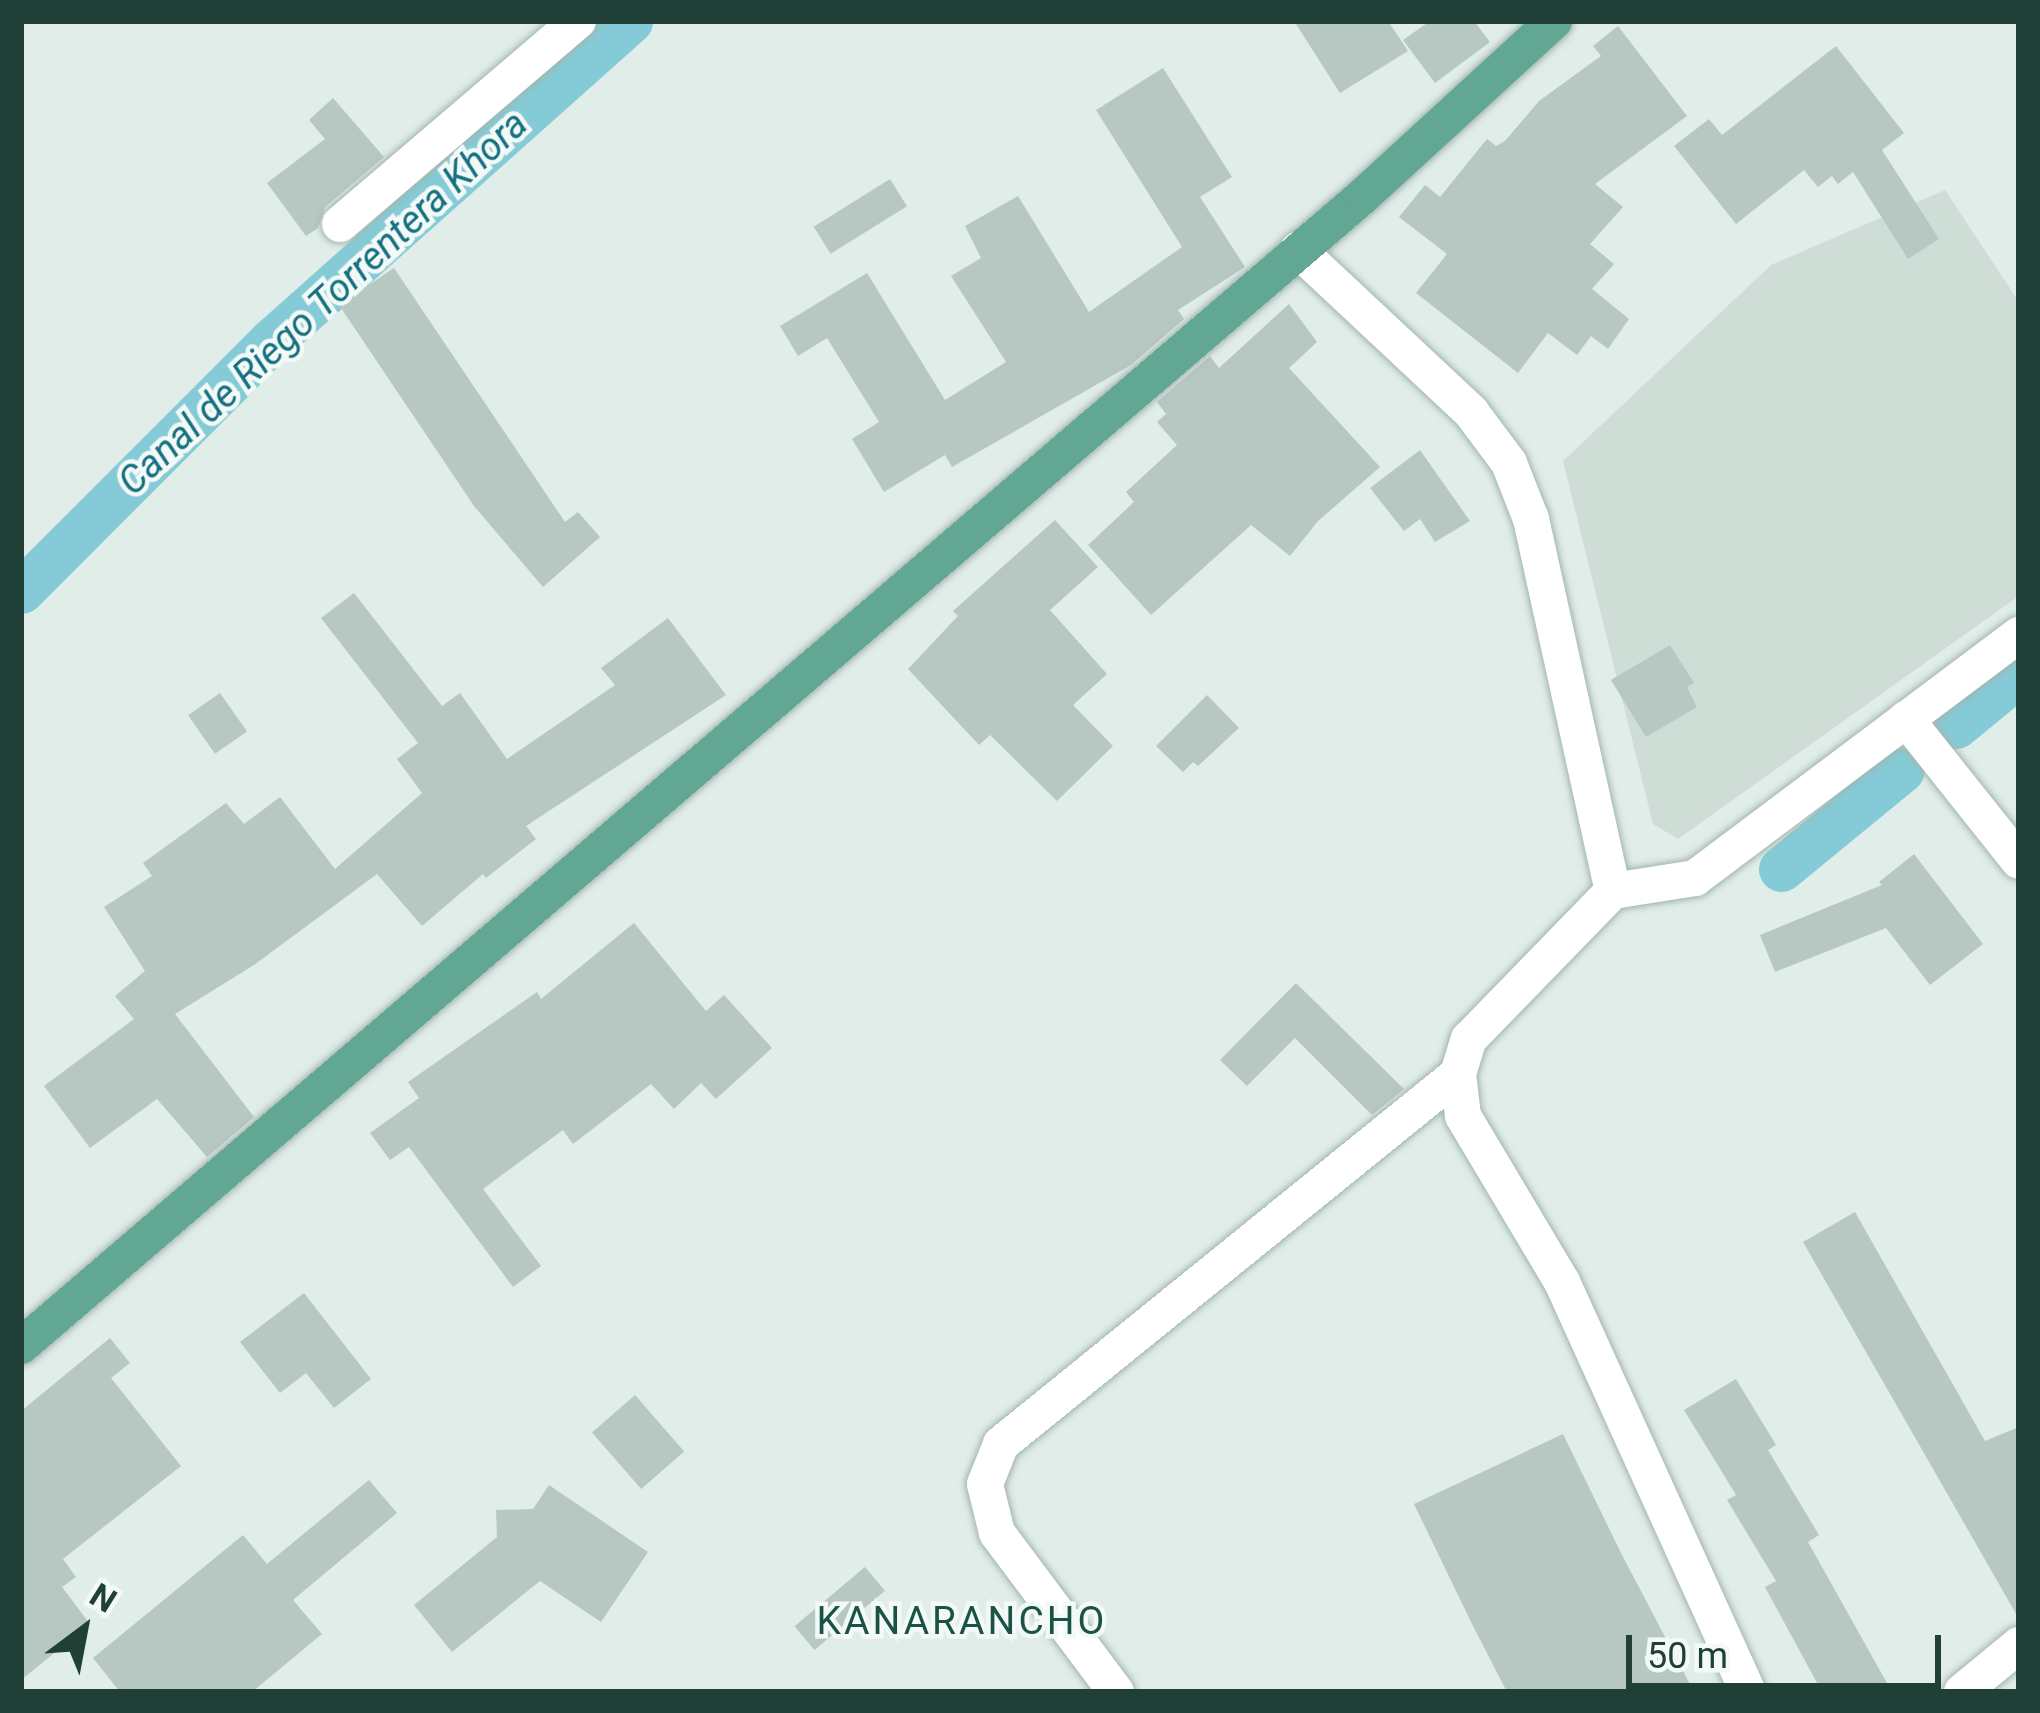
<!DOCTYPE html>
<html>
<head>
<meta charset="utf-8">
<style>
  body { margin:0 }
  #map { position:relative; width:2040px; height:1713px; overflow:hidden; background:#e1ede8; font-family:Roboto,sans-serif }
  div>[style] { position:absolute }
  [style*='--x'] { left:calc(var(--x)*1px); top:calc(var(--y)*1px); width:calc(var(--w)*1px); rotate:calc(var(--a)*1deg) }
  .built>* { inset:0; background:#cfddd7 }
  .canal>* { height:45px; margin:-22.5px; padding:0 22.5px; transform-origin:22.5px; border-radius:22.5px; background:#85cbd7 }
  .building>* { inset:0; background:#b6c8c1; transform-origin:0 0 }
  .roads { filter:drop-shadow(0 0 3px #a3b6af) drop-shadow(0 0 3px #a3b6af) }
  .minor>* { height:36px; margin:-18px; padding:0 18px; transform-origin:18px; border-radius:18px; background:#fff }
  .major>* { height:36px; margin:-18px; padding:0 18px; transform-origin:18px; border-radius:18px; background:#62a694 }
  span { translate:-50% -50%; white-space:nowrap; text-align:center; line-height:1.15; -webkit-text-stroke:9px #f2f9f6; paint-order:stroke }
  .water-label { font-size:39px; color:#157081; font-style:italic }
  .neighbourhood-label { font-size:39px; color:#1a5345; letter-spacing:3px }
  .frame { position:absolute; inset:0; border:24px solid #204037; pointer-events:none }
  .north { position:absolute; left:24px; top:1569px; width:120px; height:120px; -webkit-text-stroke:9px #f2f9f6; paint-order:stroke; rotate:32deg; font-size:33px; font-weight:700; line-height:48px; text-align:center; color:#204037 }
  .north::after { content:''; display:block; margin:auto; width:42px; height:54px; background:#204037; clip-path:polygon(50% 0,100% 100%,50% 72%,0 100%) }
  .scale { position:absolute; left:1626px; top:1635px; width:315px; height:54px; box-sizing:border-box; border:6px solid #204037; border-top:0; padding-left:15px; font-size:36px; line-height:42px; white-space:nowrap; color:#204037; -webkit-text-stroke:9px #f2f9f6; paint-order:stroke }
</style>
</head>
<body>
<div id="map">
  <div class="built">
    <i style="clip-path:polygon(1945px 190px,2019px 302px,2019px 596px,1678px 839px,1653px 824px,1563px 461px,1771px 265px)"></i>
  </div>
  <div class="canal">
    <i style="--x:21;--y:591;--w:354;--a:-45"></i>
    <i style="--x:271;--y:341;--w:481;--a:-41.7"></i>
    <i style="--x:1956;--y:726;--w:82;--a:-39.5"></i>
    <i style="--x:1781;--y:869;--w:156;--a:-39.3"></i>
  </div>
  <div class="building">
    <i style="clip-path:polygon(1294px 21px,1388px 21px,1408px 51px,1340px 93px)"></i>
    <i style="clip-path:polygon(1430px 21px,1474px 21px,1490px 42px,1435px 83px,1403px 40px)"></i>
    <i style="clip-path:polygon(1618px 26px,1687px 116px,1595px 184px,1623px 207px,1590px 244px,1614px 264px,1592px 289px,1629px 319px,1608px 349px,1591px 336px,1577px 355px,1548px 333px,1518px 373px,1416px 293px,1447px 254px,1399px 217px,1425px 185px,1440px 197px,1487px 139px,1496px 146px,1505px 141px,1539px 101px,1601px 56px,1593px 46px)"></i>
    <i style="clip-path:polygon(1836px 46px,1904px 133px,1882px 150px,1939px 239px,1908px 259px,1853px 172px,1838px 184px,1832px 176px,1818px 187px,1804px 170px,1736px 224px,1674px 146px,1709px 119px,1722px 135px)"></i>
    <i style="clip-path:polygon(1163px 68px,1232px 177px,1200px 197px,1245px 267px,1178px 310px,1184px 319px,1131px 365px,952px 467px,945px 455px,884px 492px,852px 439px,879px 422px,827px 338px,798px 356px,780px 326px,867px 273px,945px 400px,1006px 362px,951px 276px,981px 258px,965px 226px,1018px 196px,1089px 312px,1182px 247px,1096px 110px)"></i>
    <i style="clip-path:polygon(333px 98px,384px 157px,325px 207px,318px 228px,306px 236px,267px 183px,325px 139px,309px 120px)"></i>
    <i style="left:890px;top:179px;width:32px;height:90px;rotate:58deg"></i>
    <i style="clip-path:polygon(394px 268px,565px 522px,578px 512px,600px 537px,543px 587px,474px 506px,339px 305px)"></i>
    <i style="clip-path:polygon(1289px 304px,1317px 342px,1289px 368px,1380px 467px,1318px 521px,1290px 556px,1251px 525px,1151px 615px,1088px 545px,1134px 502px,1126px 492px,1177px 445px,1157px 422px,1166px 414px,1157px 402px,1210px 356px,1219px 368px)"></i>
    <i style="clip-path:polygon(1420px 450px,1470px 521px,1435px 542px,1420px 519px,1404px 531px,1370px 488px)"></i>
    <i style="clip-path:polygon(1055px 520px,1098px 567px,1050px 610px,1107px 674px,1073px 705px,1113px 746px,1057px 801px,990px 735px,979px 745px,908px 669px,958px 616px,953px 611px)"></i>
    <i style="clip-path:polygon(354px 593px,442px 706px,460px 693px,507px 759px,615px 685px,601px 668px,668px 618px,726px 695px,526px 826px,536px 839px,486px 878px,483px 874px,422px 926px,377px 874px,254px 965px,175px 1014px,254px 1117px,207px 1157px,157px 1099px,90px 1148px,44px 1086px,134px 1019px,115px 996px,145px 971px,104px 907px,152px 876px,143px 863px,226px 803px,244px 824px,280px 797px,335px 869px,422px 793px,397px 759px,418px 743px,321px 618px)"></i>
    <i style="clip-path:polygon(1670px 645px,1694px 683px,1687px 687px,1697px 707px,1646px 737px,1611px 680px)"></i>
    <i style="left:220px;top:693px;width:47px;height:39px;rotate:55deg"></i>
    <i style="clip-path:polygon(1207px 695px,1239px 728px,1198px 766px,1193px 762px,1183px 772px,1156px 746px)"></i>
    <i style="clip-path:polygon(1914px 854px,1983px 944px,1930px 985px,1886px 928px,1775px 972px,1760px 935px,1882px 885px,1879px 882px)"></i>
    <i style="clip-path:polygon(634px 923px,706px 1011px,724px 995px,772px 1048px,716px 1099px,701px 1083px,674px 1109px,651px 1084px,573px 1144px,563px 1130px,483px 1189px,541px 1266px,513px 1287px,409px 1147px,390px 1160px,370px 1133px,419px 1098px,408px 1082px,537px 992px,541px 999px)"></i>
    <i style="clip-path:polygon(1296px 983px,1404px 1089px,1372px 1115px,1295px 1038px,1247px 1086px,1220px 1060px)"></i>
    <i style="clip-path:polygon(1855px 1212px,1985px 1441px,2019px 1427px,2019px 1619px,1803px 1242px)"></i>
    <i style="clip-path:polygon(304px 1293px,371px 1379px,334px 1408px,306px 1373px,280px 1393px,240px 1342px)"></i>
    <i style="clip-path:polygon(110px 1338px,130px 1363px,111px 1378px,181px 1466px,63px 1559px,76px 1577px,62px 1587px,90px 1624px,21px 1680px,21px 1411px)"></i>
    <i style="clip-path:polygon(1736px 1379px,1776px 1445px,1768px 1450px,1819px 1535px,1808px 1542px,1892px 1692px,1822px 1692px,1765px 1587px,1776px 1581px,1727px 1500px,1736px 1495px,1684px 1410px)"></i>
    <i style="left:635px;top:1395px;width:75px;height:57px;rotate:49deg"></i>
    <i style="clip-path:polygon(1563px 1434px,1621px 1553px,1694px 1692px,1507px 1692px,1472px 1624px,1414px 1504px)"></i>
    <i style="clip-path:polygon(369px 1480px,397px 1513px,293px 1600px,322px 1634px,252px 1692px,120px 1692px,93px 1658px,243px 1535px,267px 1564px)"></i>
    <i style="clip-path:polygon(549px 1485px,648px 1552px,601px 1622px,540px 1581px,452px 1652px,414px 1605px,497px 1537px,496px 1510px,533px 1509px)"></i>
    <i style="left:865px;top:1567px;width:31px;height:92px;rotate:50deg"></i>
  </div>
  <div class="roads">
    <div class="minor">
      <i style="--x:340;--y:224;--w:313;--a:-40.5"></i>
      <i style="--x:1298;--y:250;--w:237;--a:43.1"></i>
      <i style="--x:1471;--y:412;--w:64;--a:53.3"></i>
      <i style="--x:1509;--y:463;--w:60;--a:68.6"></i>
      <i style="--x:1531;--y:519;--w:381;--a:77.6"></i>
      <i style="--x:1906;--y:719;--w:181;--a:51.5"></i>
      <i style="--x:1116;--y:1692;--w:199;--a:-126.8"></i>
      <i style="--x:997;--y:1533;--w:50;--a:-103.8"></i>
      <i style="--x:985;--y:1484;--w:43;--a:-68.2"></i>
      <i style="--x:1001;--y:1444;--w:588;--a:-38.99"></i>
      <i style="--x:1748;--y:1692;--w:450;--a:-114.4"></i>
      <i style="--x:1562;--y:1282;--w:193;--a:-120.8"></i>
      <i style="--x:1463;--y:1116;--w:42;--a:-96.8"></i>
      <i style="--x:1458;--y:1074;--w:37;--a:-73"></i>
      <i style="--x:1469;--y:1039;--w:206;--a:-45.8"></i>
      <i style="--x:1613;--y:891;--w:83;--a:-9"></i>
      <i style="--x:1695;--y:878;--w:405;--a:-36.9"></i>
      <i style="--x:1962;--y:1692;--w:74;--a:-39.5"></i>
    </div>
    <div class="major">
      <i style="--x:21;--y:1346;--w:1767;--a:-40.59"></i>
      <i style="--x:1363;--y:196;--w:259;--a:-42.5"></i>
    </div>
  </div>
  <div class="water-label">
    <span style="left:323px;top:303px;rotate:-43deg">Canal de Riego Torrentera Khora</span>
  </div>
  <div class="neighbourhood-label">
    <span style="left:962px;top:1621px">KANARANCHO</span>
  </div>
  <div class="frame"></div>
  <div class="north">N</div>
  <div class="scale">50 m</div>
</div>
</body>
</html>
